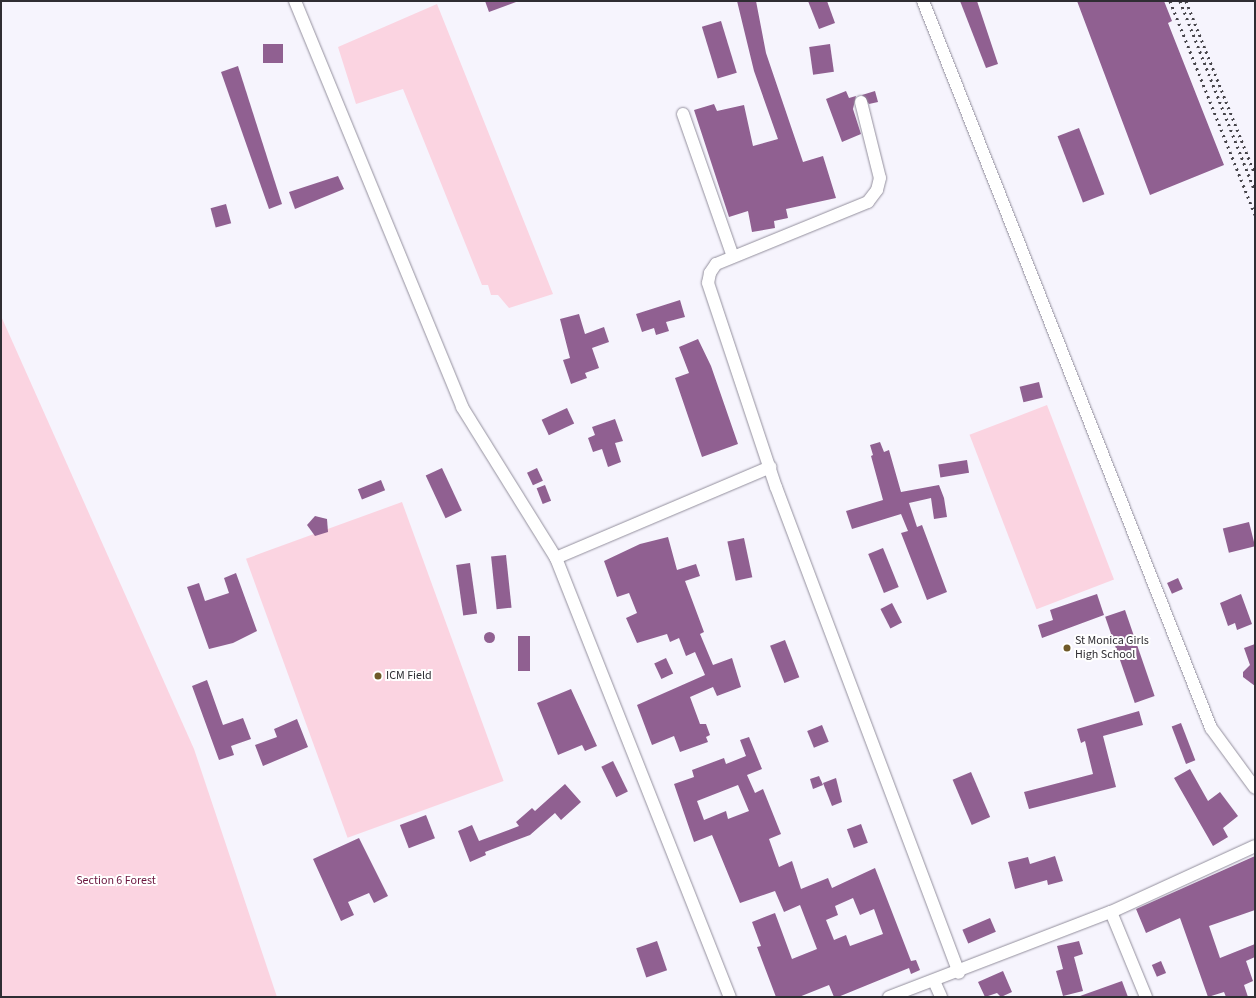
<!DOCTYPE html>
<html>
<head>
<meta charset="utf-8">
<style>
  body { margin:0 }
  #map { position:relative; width:1256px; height:998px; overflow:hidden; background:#f6f4fd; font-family:"Source Sans 3",sans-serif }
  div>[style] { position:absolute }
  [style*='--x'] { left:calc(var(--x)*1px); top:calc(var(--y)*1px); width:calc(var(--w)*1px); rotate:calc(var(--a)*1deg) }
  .green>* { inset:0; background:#fbd4e1; transform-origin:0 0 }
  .building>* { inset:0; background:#906091; transform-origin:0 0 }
  .round { border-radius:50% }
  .roads { filter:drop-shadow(0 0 1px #938f9d) drop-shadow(0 0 1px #938f9d) }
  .minor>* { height:12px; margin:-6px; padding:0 6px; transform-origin:6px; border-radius:6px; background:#fff }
  .rail>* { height:3px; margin-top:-1.5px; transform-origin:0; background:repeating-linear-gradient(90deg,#47454b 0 2px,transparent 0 6px) }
  .dots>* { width:11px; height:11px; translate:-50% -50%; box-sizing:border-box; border:2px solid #fff; border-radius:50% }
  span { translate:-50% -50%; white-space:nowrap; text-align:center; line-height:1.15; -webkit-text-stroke:4px #fff; paint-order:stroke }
  .poi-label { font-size:12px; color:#2f2d33 }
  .left { translate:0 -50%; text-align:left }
  .park-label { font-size:12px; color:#6b173f }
  .frame { position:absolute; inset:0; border:2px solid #2f2d33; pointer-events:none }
</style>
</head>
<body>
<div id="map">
  <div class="green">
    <i style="clip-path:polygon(437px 4px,553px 294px,509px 308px,498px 295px,491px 295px,488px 285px,482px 285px,403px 89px,356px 104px,338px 47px)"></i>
    <i style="clip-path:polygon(1px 316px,194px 749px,277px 997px,1px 997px)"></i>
    <i style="left:1047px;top:405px;width:187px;height:83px;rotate:69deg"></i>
    <i style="left:402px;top:502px;width:297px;height:166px;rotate:70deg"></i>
  </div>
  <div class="building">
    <i style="clip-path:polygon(485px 1px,516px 1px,516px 2px,489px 12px)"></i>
    <i style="clip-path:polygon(737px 1px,756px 1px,766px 53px,803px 162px,823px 156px,836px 198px,786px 209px,788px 218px,774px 221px,775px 228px,752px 232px,748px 211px,729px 217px,694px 110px,714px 104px,717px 111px,744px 105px,753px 146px,778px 139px,754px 71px)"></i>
    <i style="clip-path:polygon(808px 1px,827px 1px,835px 23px,819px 29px)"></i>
    <i style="clip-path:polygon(960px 1px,977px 1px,998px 64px,986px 68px)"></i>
    <i style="clip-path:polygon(1077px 1px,1164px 1px,1172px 21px,1168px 23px,1224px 165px,1150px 195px)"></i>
    <i style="left:721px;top:21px;width:54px;height:20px;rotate:73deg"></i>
    <i style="left:263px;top:44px;width:20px;height:19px"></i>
    <i style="left:830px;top:44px;width:28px;height:21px;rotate:82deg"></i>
    <i style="clip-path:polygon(238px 66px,282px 204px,269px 209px,221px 72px)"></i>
    <i style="clip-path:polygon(846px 91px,849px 98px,856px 96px,853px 109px,861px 134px,842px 142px,826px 99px)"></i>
    <i style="clip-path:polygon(875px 91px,878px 102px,869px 104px,862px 95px)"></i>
    <i style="left:1079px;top:128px;width:71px;height:23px;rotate:69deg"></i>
    <i style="clip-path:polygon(338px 176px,344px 189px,295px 209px,289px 192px)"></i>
    <i style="left:226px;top:204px;width:20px;height:16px;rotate:75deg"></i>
    <i style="clip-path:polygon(680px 300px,685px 317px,666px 322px,669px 331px,656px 335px,654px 328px,642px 332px,636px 314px)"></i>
    <i style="clip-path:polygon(579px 314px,585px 334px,604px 327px,609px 342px,592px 348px,599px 368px,585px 373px,587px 378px,571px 384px,563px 360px,570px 358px,560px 319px)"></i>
    <i style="clip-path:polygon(698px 339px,711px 366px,738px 444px,702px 457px,675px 378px,689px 373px,679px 347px)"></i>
    <i style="left:1039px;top:382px;width:16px;height:20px;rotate:76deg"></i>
    <i style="left:567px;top:408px;width:17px;height:28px;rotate:65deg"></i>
    <i style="clip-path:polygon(615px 419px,623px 441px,615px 443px,621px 462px,608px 467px,602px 449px,593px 452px,588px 438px,595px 435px,592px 427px)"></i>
    <i style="clip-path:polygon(880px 442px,884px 452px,889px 450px,901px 492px,939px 485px,944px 498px,947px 517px,934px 519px,931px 498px,909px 503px,917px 527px,922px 525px,947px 592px,927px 600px,901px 533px,908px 531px,901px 514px,852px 529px,846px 511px,883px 500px,871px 456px,873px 455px,870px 445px)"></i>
    <i style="left:967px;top:460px;width:13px;height:29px;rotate:81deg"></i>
    <i style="left:442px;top:468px;width:47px;height:18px;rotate:65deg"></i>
    <i style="left:537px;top:468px;width:14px;height:11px;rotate:65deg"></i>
    <i style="left:381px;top:480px;width:11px;height:25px;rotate:68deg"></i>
    <i style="left:545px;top:485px;width:17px;height:9px;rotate:69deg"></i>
    <i style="clip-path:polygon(315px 516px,327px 519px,328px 532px,315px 536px,307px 525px)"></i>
    <i style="left:1249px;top:522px;width:25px;height:27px;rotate:76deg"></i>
    <i style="clip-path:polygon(668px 537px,677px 570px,696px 564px,700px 576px,685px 581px,704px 632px,700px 634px,713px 665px,732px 658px,741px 687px,717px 696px,713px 687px,690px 697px,700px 724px,706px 724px,710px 735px,706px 737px,708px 742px,680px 752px,674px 736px,652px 745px,637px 705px,705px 675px,695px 652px,686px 656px,679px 638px,670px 642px,667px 634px,637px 643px,626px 618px,637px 613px,629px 593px,617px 597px,604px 561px,640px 544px)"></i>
    <i style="left:744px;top:538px;width:40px;height:17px;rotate:78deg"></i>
    <i style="left:883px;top:548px;width:42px;height:16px;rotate:68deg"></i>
    <i style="left:506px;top:555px;width:53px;height:15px;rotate:84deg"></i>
    <i style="left:470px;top:563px;width:51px;height:14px;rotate:82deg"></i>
    <i style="clip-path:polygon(236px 573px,257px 631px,233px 643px,209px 649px,187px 587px,199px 583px,205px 601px,229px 593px,224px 578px)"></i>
    <i style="left:1178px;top:578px;width:12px;height:12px;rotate:66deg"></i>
    <i style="clip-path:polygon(1097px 594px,1104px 615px,1042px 638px,1038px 625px,1053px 620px,1050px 610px)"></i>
    <i style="clip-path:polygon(1241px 594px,1252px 624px,1237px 630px,1235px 623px,1228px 626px,1220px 603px)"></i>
    <i style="left:892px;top:603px;width:22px;height:13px;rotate:63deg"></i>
    <i style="left:1125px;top:610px;width:91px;height:21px;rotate:71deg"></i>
    <i class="round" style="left:483.5px;top:631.5px;width:11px;height:11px"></i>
    <i style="left:518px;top:636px;width:12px;height:35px"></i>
    <i style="left:785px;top:640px;width:40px;height:16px;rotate:69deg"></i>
    <i style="clip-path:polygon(1255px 644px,1255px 686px,1243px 677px,1243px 672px,1250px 665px,1244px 648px)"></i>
    <i style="left:666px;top:658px;width:17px;height:13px;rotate:65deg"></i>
    <i style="clip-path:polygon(207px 680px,223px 725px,243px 718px,251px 739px,231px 746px,234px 755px,219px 760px,192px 686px)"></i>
    <i style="clip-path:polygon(571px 689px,597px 746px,585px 751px,582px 745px,558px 755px,537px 703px)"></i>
    <i style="clip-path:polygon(1139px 711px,1143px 725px,1103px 736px,1116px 787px,1029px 809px,1024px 792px,1093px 774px,1085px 741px,1081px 743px,1077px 729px)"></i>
    <i style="clip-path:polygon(297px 719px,308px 747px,263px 766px,255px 745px,277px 737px,274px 729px)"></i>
    <i style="left:1181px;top:723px;width:40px;height:10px;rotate:69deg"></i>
    <i style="left:822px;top:725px;width:18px;height:16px;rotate:68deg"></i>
    <i style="clip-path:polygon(evenodd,749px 737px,762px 769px,747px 775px,755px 793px,763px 789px,781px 834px,769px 839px,779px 867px,792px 861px,801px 889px,828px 878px,832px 888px,875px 868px,911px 961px,916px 960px,920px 970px,911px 974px,909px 968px,838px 997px,834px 997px,829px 985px,799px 997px,776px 997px,757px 947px,761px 946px,752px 922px,775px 913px,792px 959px,817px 949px,800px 905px,784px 912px,775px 891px,740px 903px,712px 835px,694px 842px,674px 784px,694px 777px,692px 770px,724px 758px,726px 764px,746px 756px,740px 740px,749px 737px,738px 785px,749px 811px,728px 819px,726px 811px,704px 820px,697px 801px,738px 785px,749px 737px,853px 898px,860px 915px,874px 909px,883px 934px,850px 946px,846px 935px,834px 940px,826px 920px,838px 915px,835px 906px,853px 898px)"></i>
    <i style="left:613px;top:761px;width:34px;height:13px;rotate:64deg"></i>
    <i style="clip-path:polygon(1190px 769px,1208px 801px,1220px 792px,1238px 816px,1223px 828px,1228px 837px,1213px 846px,1174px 778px)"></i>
    <i style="left:971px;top:772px;width:49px;height:20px;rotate:67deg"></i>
    <i style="clip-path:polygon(819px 776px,823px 785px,813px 789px,810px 779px)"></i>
    <i style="clip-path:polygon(836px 778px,842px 802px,832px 806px,823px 783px)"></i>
    <i style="clip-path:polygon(565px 784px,581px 802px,561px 820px,555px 813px,530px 835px,485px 852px,486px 855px,470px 862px,458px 831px,472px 825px,479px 841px,519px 826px,516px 822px,532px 808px,535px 811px)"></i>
    <i style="left:426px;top:815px;width:25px;height:28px;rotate:69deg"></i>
    <i style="left:861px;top:824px;width:20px;height:15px;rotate:70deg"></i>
    <i style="clip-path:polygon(359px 838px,388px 896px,374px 903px,369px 893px,348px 902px,354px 915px,341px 921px,313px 859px)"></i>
    <i style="clip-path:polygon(1055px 856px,1063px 881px,1048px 885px,1047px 880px,1015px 889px,1008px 862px,1028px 857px,1030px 864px)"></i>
    <i style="clip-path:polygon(1255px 856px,1255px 910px,1209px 926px,1220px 958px,1255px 944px,1255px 957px,1246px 961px,1253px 981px,1244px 985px,1248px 997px,1226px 997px,1224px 992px,1208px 997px,1180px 918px,1146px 933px,1136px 909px)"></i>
    <i style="left:990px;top:918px;width:15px;height:30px;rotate:67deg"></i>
    <i style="left:657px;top:941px;width:31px;height:22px;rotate:71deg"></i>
    <i style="clip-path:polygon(1079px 941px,1083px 954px,1074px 957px,1083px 991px,1063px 996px,1056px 971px,1063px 969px,1057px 946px)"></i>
    <i style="left:1161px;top:961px;width:13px;height:10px;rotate:67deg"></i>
    <i style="clip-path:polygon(1003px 971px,1012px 992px,1001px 997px,997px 993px,985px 997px,978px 982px)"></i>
    <i style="clip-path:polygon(1122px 981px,1128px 997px,1081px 997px,1080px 996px)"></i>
  </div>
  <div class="roads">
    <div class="minor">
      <i style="--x:295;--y:1;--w:439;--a:67.6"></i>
      <i style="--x:462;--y:407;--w:178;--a:58.1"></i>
      <i style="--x:556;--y:558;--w:472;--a:68.4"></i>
      <i style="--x:923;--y:1;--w:782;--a:68.39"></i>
      <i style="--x:1211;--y:728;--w:74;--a:53.7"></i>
      <i style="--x:861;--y:102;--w:78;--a:76"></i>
      <i style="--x:880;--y:178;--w:12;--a:104"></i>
      <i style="--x:877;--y:190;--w:15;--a:127"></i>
      <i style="--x:868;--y:202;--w:164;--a:157.8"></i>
      <i style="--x:716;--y:264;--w:11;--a:124"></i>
      <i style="--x:710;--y:273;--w:10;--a:101"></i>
      <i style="--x:708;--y:283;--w:215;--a:71.6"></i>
      <i style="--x:776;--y:487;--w:519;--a:69.37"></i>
      <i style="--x:683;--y:114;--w:151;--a:70.7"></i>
      <i style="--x:556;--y:558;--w:233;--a:-23"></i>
      <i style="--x:1111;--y:912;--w:92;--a:67.6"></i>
      <i style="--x:934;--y:981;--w:17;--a:66"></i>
      <i style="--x:889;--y:997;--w:238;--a:-21"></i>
      <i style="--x:1111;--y:912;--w:158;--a:-24.6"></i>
    </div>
  </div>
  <div class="rail">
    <i style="--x:1170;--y:1;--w:230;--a:68.3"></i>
    <i style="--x:1180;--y:1;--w:204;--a:68.5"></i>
    <i style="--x:1186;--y:1;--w:186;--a:68.3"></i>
  </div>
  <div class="dots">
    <i style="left:1067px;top:648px;background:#6f5929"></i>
    <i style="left:378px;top:676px;background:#6f5929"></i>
  </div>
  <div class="poi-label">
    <span class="left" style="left:1075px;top:648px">St Monica Girls<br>High School</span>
    <span class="left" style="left:386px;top:676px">ICM Field</span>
  </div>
  <div class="park-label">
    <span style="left:116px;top:881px">Section 6 Forest</span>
  </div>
  <div class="frame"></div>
</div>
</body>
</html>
